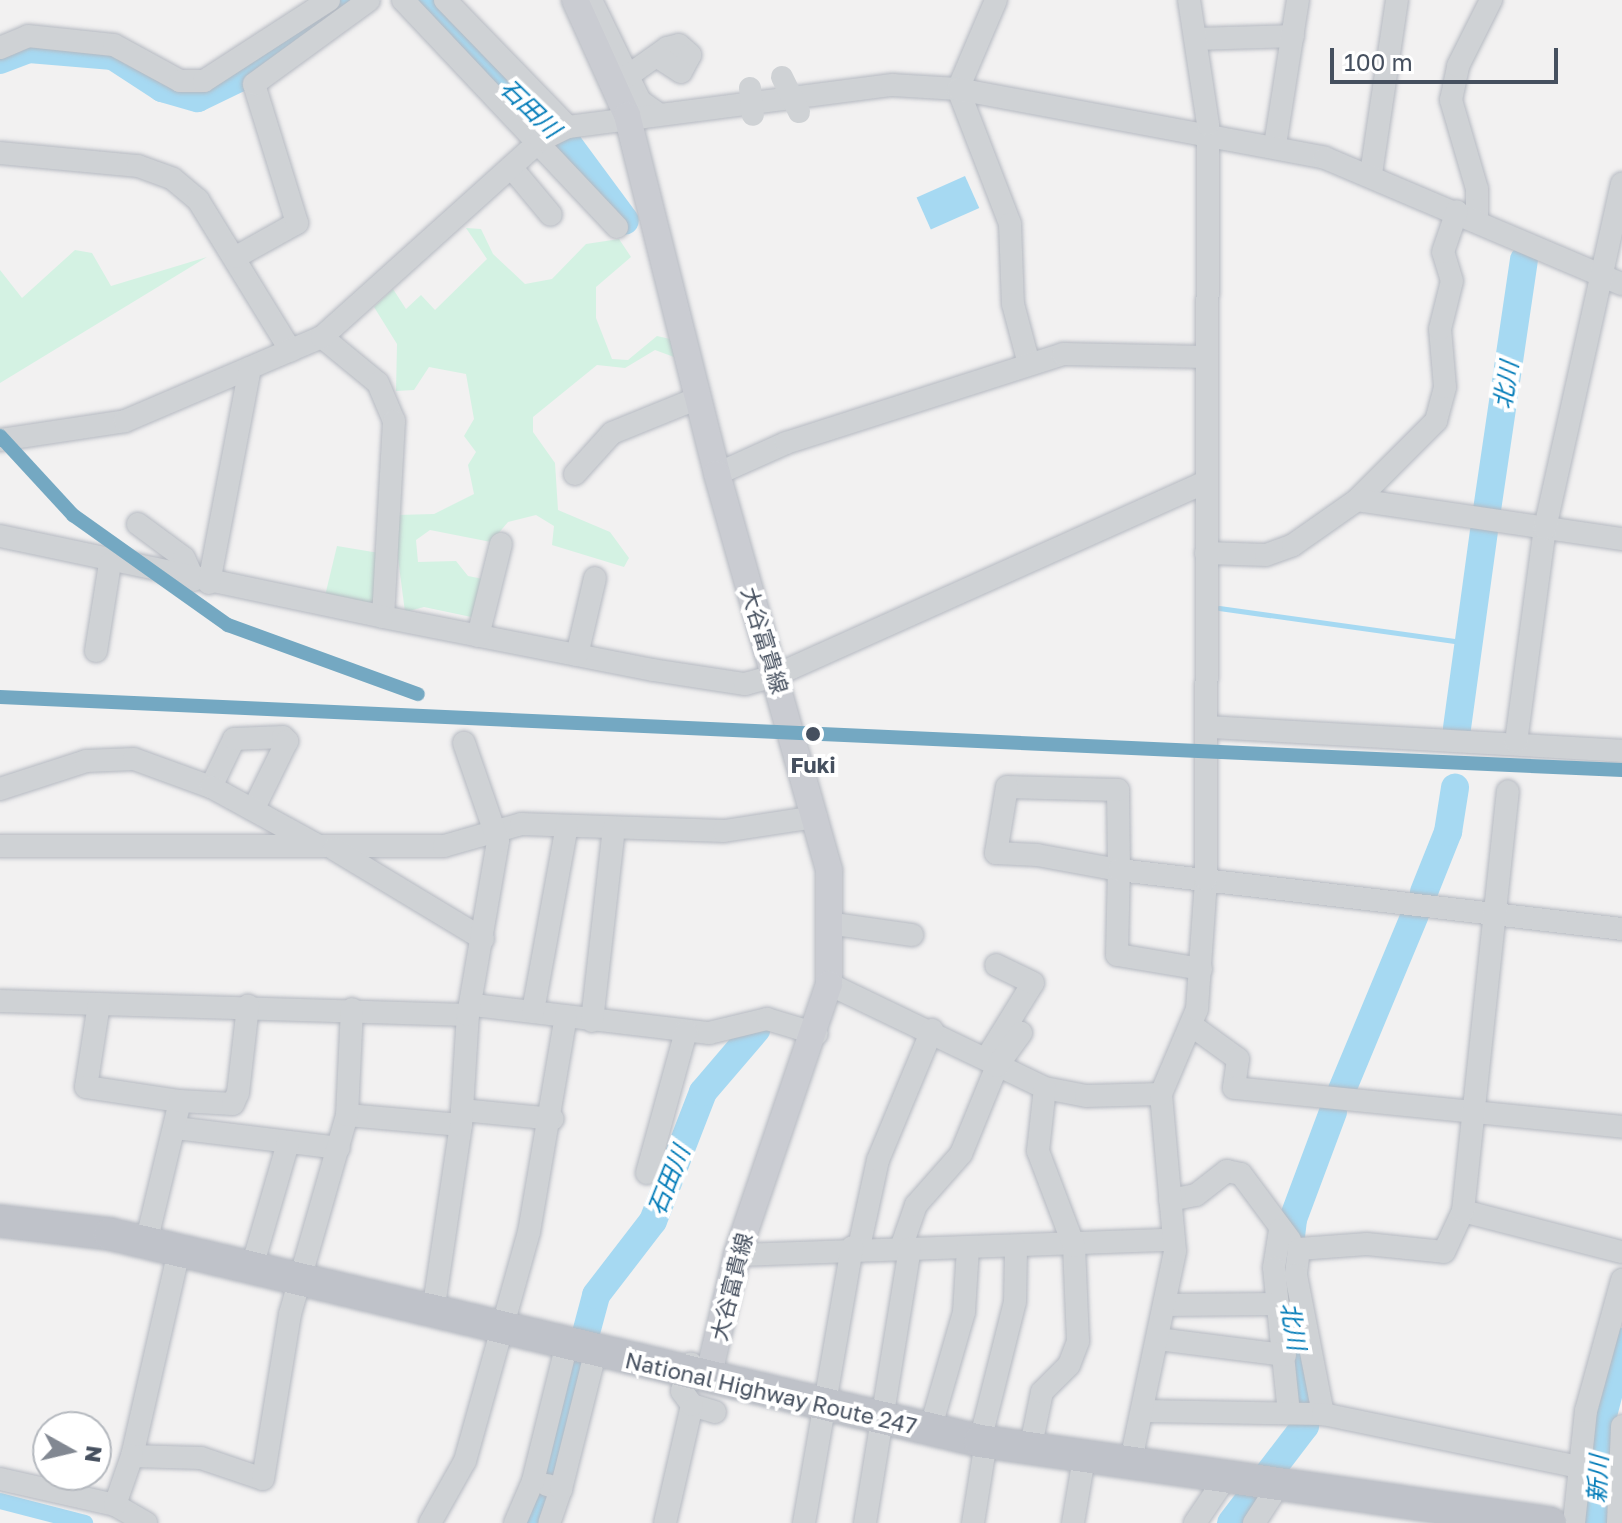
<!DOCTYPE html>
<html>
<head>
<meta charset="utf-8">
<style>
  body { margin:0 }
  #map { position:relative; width:1622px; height:1523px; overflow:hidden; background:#f2f1f1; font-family:"Golos Text","Noto Sans JP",sans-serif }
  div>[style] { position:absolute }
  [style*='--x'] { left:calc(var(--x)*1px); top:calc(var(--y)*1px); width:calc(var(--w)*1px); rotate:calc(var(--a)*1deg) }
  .green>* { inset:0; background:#d4f2e3 }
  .water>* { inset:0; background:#a6d9f2; transform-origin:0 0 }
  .stream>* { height:5px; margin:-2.5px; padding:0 2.5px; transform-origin:2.5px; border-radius:2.5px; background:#a6d9f2 }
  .canal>* { height:16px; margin:-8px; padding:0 8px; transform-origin:8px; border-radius:8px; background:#a6d9f2 }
  .river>* { height:28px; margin:-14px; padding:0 14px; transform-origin:14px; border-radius:14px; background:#a6d9f2 }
  .roads { filter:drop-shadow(0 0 2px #b5b9c1) drop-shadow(0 0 2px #b5b9c1) }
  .minor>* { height:22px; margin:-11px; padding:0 11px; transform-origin:11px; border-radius:11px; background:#cfd2d5 }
  .major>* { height:26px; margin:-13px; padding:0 13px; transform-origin:13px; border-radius:13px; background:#caccd2 }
  .highway>* { height:32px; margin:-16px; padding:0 16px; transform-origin:16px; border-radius:16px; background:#bfc2c9 }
  .minor-bridge>* { height:22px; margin:-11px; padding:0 11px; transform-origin:11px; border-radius:11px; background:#cfd2d5 }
  .rail-1>* { height:14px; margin:-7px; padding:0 7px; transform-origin:7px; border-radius:7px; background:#74a8c2 }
  .dots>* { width:22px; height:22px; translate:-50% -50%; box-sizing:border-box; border:4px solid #fff; border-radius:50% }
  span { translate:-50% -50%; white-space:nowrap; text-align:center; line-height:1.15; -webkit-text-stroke:8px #fff; paint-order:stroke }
  .street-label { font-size:22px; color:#46505f }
  .stop-label { font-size:22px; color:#46505f; font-weight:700 }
  .water-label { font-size:24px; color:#017bb8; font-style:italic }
  .north { position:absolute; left:32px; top:1411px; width:80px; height:80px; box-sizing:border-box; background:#fff; border:2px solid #b5b9bf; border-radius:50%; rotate:98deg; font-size:22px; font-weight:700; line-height:32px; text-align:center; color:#46505f }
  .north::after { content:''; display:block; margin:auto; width:28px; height:36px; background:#828892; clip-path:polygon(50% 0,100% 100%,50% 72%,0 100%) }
  .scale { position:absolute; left:1330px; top:48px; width:228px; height:36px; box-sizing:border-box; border:4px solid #46505f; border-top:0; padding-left:10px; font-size:24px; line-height:28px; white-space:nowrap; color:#46505f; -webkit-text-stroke:6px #fff; paint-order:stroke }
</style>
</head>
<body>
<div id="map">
  <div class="green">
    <i style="clip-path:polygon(466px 228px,481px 229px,493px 254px,525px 284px,552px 279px,586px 244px,619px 239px,631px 257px,596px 287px,596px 318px,612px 359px,628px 360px,657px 336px,670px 339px,674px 357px,655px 350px,625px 368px,597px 365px,533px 417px,533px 432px,555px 463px,558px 510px,610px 532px,629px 558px,624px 567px,552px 545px,554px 526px,536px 515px,508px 522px,491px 542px,430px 530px,416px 540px,418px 562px,456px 561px,468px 576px,488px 580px,476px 618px,424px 607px,405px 612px,398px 558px,397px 515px,434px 514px,474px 494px,468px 465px,476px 452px,464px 436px,474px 419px,466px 374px,429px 367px,414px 390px,396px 391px,397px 344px,374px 307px,393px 289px,406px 309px,421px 295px,435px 310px,487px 259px)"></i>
    <i style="clip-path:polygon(75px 250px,92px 253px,111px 286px,207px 257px,0 383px,0 270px,22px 298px)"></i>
    <i style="clip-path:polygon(337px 546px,385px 554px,379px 611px,324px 600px)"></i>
  </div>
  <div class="water">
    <i style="left:965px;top:176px;width:35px;height:53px;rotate:66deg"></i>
  </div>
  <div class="stream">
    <i style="--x:1219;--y:608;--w:252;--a:8"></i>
  </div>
  <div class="canal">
    <i style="--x:0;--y:1501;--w:88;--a:14.5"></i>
  </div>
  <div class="river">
    <i style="--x:431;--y:0;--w:200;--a:46.4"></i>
    <i style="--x:569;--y:145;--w:94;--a:53.6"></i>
    <i style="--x:0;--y:60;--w:31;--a:-21"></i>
    <i style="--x:29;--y:49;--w:84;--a:4.8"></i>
    <i style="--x:113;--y:56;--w:59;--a:33.1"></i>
    <i style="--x:162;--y:88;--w:37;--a:16"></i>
    <i style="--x:198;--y:98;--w:46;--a:-26"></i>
    <i style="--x:239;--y:78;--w:134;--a:-35.6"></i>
    <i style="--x:1487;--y:510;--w:253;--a:-81.6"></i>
    <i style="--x:1457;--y:728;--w:198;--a:-82.2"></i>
    <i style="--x:1424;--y:892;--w:65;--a:-68.2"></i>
    <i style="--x:1448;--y:832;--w:45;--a:-81"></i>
    <i style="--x:1342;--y:1090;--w:190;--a:-67.4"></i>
    <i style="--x:586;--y:1333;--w:39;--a:-75"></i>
    <i style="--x:596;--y:1295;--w:93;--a:-52.4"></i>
    <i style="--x:653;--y:1221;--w:138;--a:-68.8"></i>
    <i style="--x:703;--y:1092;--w:82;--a:-49.5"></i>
    <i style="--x:547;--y:1479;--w:115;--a:-74.4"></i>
    <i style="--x:531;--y:1523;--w:36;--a:-69"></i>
    <i style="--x:1231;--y:1523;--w:122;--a:-52.7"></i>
    <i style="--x:1305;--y:1426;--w:21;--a:-82"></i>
    <i style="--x:1308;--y:1405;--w:128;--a:-99.9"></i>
    <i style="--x:1286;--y:1279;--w:60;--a:-83.3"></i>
    <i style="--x:1293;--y:1219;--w:114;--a:-69.5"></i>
    <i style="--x:1594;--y:1523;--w:96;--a:-86.4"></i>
    <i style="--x:1600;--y:1427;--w:88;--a:-75.5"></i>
  </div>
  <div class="roads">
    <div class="minor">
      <i style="--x:403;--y:0;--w:312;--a:46.7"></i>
      <i style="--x:445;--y:0;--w:177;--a:45.9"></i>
      <i style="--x:591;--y:0;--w:112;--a:64.1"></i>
      <i style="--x:640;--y:101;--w:19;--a:35"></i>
      <i style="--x:996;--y:0;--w:97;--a:113.1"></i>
      <i style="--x:958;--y:89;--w:145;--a:68.9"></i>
      <i style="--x:1010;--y:224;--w:80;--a:87.9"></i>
      <i style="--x:1013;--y:304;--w:62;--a:75.1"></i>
      <i style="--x:1197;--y:39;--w:96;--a:-1.8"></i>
      <i style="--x:0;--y:48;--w:30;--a:-23"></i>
      <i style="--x:28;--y:36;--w:86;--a:6"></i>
      <i style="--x:114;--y:45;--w:75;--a:28.6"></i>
      <i style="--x:180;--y:81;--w:24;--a:0"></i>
      <i style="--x:204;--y:81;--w:149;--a:-32.9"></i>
      <i style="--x:615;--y:85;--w:64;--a:-35.4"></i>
      <i style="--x:667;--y:48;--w:12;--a:-14"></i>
      <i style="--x:679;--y:45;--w:15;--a:42"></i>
      <i style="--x:690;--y:55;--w:19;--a:118"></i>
      <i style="--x:681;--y:72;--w:27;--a:-147"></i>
      <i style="--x:1275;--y:145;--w:147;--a:-81"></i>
      <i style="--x:0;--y:153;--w:139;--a:5.4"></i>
      <i style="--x:138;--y:166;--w:37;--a:20"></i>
      <i style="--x:173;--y:179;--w:33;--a:40"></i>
      <i style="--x:198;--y:200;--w:177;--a:58.4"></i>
      <i style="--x:511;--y:167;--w:62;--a:50.2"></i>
      <i style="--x:1371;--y:174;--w:176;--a:-81.5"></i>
      <i style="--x:1477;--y:220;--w:31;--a:-90"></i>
      <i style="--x:1477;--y:189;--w:93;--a:-106.3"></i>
      <i style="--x:1451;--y:100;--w:35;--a:-78"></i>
      <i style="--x:1458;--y:66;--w:74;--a:-63.4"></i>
      <i style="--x:236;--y:257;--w:70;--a:-29.1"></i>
      <i style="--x:297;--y:223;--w:145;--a:-107.2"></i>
      <i style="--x:254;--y:84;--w:142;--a:-36.1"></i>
      <i style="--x:322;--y:337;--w:72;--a:39.4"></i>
      <i style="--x:378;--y:383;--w:41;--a:67.2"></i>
      <i style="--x:394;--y:421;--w:196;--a:93.2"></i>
      <i style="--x:383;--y:617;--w:275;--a:11.1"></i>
      <i style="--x:653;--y:670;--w:93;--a:8.7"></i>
      <i style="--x:745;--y:684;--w:30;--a:-15"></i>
      <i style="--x:774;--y:676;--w:473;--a:-24.2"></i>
      <i style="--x:0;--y:440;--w:126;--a:-8.6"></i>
      <i style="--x:125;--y:421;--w:214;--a:-23.1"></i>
      <i style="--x:322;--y:337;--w:295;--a:-42"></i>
      <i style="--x:541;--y:140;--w:30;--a:-26"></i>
      <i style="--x:568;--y:127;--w:327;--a:-7.4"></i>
      <i style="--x:892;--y:85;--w:66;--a:3.5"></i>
      <i style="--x:958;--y:89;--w:373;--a:10.6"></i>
      <i style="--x:1325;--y:158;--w:323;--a:23"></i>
      <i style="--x:575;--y:474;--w:55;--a:-47.9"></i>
      <i style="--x:612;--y:433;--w:93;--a:-22.1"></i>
      <i style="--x:717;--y:474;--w:76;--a:-24.2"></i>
      <i style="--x:786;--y:443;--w:291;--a:-17.8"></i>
      <i style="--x:1063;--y:354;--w:144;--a:1.2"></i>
      <i style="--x:1357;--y:500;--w:112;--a:-45"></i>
      <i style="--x:1436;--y:421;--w:35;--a:-75"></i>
      <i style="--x:1445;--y:387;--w:58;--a:-94.9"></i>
      <i style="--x:1440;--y:329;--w:49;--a:-76"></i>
      <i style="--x:1452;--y:281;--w:30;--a:-107"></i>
      <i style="--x:1443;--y:252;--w:43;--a:-71.1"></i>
      <i style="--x:138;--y:524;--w:57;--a:36.5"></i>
      <i style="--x:184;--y:558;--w:24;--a:66"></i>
      <i style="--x:0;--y:536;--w:391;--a:11.9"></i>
      <i style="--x:1206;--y:553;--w:60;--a:1.9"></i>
      <i style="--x:1266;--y:555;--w:29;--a:-20"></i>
      <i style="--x:1293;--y:545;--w:78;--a:-35.1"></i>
      <i style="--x:1357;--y:500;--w:268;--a:8.4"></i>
      <i style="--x:209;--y:583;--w:219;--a:-79.2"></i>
      <i style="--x:478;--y:636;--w:95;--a:-76"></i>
      <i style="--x:96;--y:651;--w:88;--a:-80.9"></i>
      <i style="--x:577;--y:655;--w:79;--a:-76.8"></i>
      <i style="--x:1210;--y:727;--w:413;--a:3.3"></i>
      <i style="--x:1516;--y:742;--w:216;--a:-82.3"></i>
      <i style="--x:1545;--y:528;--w:353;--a:-77.4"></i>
      <i style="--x:211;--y:787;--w:53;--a:-64.4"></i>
      <i style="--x:234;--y:739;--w:49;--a:-2.3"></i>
      <i style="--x:283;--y:737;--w:6;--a:45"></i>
      <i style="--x:287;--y:741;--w:75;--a:116.2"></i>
      <i style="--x:0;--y:789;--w:90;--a:-18"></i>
      <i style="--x:86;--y:761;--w:48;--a:-2.4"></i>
      <i style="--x:134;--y:759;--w:82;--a:20"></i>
      <i style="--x:211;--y:787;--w:121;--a:28.7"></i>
      <i style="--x:0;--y:846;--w:444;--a:0"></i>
      <i style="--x:444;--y:846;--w:80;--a:-15.9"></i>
      <i style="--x:521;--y:824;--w:203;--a:2"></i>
      <i style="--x:724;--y:831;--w:93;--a:-8.7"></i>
      <i style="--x:334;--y:849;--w:174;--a:31.1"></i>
      <i style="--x:834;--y:924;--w:79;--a:8"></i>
      <i style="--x:1201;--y:969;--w:85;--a:-170.5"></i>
      <i style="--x:1117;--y:955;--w:85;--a:-88.7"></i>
      <i style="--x:1119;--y:870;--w:80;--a:-90.7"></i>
      <i style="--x:1118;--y:790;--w:111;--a:-178.5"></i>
      <i style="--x:1007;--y:787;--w:67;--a:99.5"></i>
      <i style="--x:996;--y:853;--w:41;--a:2.8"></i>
      <i style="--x:1037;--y:855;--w:83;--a:10.4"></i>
      <i style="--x:1119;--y:870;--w:506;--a:6.69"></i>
      <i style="--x:829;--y:984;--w:240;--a:25.7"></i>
      <i style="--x:1045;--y:1088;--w:42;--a:11"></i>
      <i style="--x:1086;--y:1096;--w:75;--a:-1.5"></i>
      <i style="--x:0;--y:1001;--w:468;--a:1.7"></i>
      <i style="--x:99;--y:1004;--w:84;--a:98.9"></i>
      <i style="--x:86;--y:1087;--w:95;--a:8.5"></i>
      <i style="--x:474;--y:1005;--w:237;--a:6.8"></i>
      <i style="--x:709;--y:1033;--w:60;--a:-13.6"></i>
      <i style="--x:767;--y:1019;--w:52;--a:16.7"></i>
      <i style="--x:533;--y:1011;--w:188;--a:-79.6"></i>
      <i style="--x:592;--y:1021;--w:194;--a:-83.5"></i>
      <i style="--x:1191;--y:1025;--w:58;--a:35.9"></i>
      <i style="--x:1238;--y:1059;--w:29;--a:98"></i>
      <i style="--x:1234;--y:1088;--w:390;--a:5.7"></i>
      <i style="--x:986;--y:1059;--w:89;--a:-58.3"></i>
      <i style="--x:1033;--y:983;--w:41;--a:-154.1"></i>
      <i style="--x:462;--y:1110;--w:91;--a:5.6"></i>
      <i style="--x:347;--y:1115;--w:114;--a:5"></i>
      <i style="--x:176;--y:1128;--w:164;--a:7"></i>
      <i style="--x:647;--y:1173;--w:147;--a:-74.6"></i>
      <i style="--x:1170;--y:1200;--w:26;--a:-11"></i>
      <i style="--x:1196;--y:1195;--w:39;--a:-38"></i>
      <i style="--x:1227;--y:1171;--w:14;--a:12"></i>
      <i style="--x:1241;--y:1174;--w:82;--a:53.4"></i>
      <i style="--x:1463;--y:1211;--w:164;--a:14.5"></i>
      <i style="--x:1280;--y:1230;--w:38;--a:99"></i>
      <i style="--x:1274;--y:1268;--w:146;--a:84.1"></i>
      <i style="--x:146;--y:1243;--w:146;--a:-76.5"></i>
      <i style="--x:180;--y:1101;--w:53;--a:3.2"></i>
      <i style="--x:233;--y:1104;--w:12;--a:-66"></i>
      <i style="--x:238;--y:1093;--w:88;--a:-83.4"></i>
      <i style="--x:859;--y:1247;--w:89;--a:-77.7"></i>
      <i style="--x:878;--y:1160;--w:141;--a:-67.4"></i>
      <i style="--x:901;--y:1248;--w:46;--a:-70.8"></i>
      <i style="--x:916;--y:1205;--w:68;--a:-48.6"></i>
      <i style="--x:961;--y:1154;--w:95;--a:-67.8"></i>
      <i style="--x:997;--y:1066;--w:41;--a:-54"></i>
      <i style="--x:1299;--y:1249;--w:68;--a:-4.2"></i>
      <i style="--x:1367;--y:1244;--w:77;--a:5.9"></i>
      <i style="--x:1444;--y:1252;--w:45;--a:-65.1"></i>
      <i style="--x:1463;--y:1211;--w:422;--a:-83.9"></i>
      <i style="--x:1299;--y:1249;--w:26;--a:97"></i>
      <i style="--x:1296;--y:1275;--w:142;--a:79"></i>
      <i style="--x:179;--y:1251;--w:210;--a:102.9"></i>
      <i style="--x:132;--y:1456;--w:69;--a:1.7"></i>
      <i style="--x:201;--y:1458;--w:65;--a:18.7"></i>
      <i style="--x:263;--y:1479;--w:167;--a:-80.7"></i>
      <i style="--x:290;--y:1314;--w:207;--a:-74"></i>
      <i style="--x:347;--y:1115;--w:106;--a:-87.3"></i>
      <i style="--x:737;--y:1255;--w:437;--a:-2"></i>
      <i style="--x:252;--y:1267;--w:129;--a:-73.8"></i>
      <i style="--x:1164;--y:1305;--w:113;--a:-0.5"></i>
      <i style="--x:433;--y:1312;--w:189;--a:-81.5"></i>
      <i style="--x:461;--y:1125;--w:110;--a:-86.4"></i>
      <i style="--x:468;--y:1015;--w:177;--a:-80.2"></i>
      <i style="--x:498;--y:841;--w:104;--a:-109.1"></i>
      <i style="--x:1158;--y:1339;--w:128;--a:7.2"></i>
      <i style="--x:692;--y:1405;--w:24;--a:17"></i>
      <i style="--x:1144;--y:1411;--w:179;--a:1"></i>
      <i style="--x:1323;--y:1414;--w:260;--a:11.7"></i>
      <i style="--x:930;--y:1430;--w:123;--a:-73.9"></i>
      <i style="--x:964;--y:1312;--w:64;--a:-86.4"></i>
      <i style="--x:980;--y:1441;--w:143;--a:-75.9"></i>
      <i style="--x:1015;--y:1302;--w:53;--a:-88.9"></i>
      <i style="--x:1030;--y:1450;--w:59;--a:-78.3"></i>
      <i style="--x:1042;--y:1392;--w:38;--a:-45"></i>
      <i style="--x:1069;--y:1365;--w:26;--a:-69"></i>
      <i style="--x:1078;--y:1341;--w:95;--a:-92.4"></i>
      <i style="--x:1074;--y:1246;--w:102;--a:-110.8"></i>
      <i style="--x:1038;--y:1151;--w:63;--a:-83.7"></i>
      <i style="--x:1130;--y:1465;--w:219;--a:-78.1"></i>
      <i style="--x:1175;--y:1251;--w:158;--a:-95.1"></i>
      <i style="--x:1161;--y:1094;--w:92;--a:-67"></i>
      <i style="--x:1197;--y:1009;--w:130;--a:-86"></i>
      <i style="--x:1206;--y:879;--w:755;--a:-89.85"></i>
      <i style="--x:1208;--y:124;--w:125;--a:-98.7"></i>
      <i style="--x:0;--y:1479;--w:118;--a:12.7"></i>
      <i style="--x:115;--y:1505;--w:36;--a:30"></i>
      <i style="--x:547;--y:1485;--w:15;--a:16"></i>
      <i style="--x:561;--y:1489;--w:36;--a:109"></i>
      <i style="--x:561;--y:1489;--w:143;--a:-75.9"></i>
      <i style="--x:115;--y:1505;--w:52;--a:-70.9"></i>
      <i style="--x:430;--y:1523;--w:71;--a:-60.6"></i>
      <i style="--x:465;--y:1461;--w:238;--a:-74.4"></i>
      <i style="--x:529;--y:1232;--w:219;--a:-80.3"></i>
      <i style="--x:515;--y:1523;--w:46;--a:-66.8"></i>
      <i style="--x:533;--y:1481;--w:141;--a:-76.1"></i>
      <i style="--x:665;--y:1523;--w:121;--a:-77.1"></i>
      <i style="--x:692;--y:1405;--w:17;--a:-126"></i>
      <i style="--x:682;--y:1391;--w:29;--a:-72"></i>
      <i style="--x:804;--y:1523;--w:280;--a:-80.1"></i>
      <i style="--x:865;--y:1523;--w:278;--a:-80.7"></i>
      <i style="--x:973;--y:1523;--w:82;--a:-80.9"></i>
      <i style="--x:1073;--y:1523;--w:66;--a:-80.4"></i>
      <i style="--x:1195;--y:1523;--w:52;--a:-56"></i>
      <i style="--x:1254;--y:1523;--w:40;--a:-57.1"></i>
      <i style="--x:1574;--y:1523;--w:113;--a:-83.9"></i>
      <i style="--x:1586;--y:1411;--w:136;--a:-74.6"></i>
      <i style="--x:1618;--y:1523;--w:97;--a:-87.6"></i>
    </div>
    <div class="major">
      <i style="--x:575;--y:0;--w:126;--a:65.7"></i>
      <i style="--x:627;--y:115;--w:370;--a:75.9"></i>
      <i style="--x:717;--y:474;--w:412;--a:74.2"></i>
      <i style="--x:829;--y:870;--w:114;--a:90"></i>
      <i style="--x:829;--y:984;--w:286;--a:108.8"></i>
      <i style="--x:737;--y:1255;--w:126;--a:103.3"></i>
    </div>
    <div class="highway">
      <i style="--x:0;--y:1221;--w:111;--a:6.7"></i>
      <i style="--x:110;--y:1234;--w:894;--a:13.38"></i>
      <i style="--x:980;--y:1441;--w:576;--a:8.19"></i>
    </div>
  </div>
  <div class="minor-bridge">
    <i style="--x:782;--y:77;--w:39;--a:64"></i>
    <i style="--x:750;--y:88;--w:27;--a:84"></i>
  </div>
  <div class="rail-1">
    <i style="--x:0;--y:436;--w:108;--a:47.3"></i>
    <i style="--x:73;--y:515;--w:190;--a:35.4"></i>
    <i style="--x:228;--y:625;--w:202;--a:20"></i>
    <i style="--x:0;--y:697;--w:1624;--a:2.58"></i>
  </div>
  <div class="dots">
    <i style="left:813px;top:734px;background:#46505f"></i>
  </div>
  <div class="street-label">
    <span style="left:765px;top:640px;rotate:73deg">大谷富貴線</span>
    <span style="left:731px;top:1287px;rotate:-76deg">大谷富貴線</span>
    <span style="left:771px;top:1393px;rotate:13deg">National Highway Route 247</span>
  </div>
  <div class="stop-label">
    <span style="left:813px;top:765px">Fuki</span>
  </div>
  <div class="water-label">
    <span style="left:531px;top:108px;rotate:44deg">石田川</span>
    <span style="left:1505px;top:385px;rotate:-81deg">北川</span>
    <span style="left:668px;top:1180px;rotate:-68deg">石田川</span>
    <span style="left:1294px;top:1326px;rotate:80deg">北川</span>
    <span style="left:1597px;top:1479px;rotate:-87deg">新川</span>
  </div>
  <div class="north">N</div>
  <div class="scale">100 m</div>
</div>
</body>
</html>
